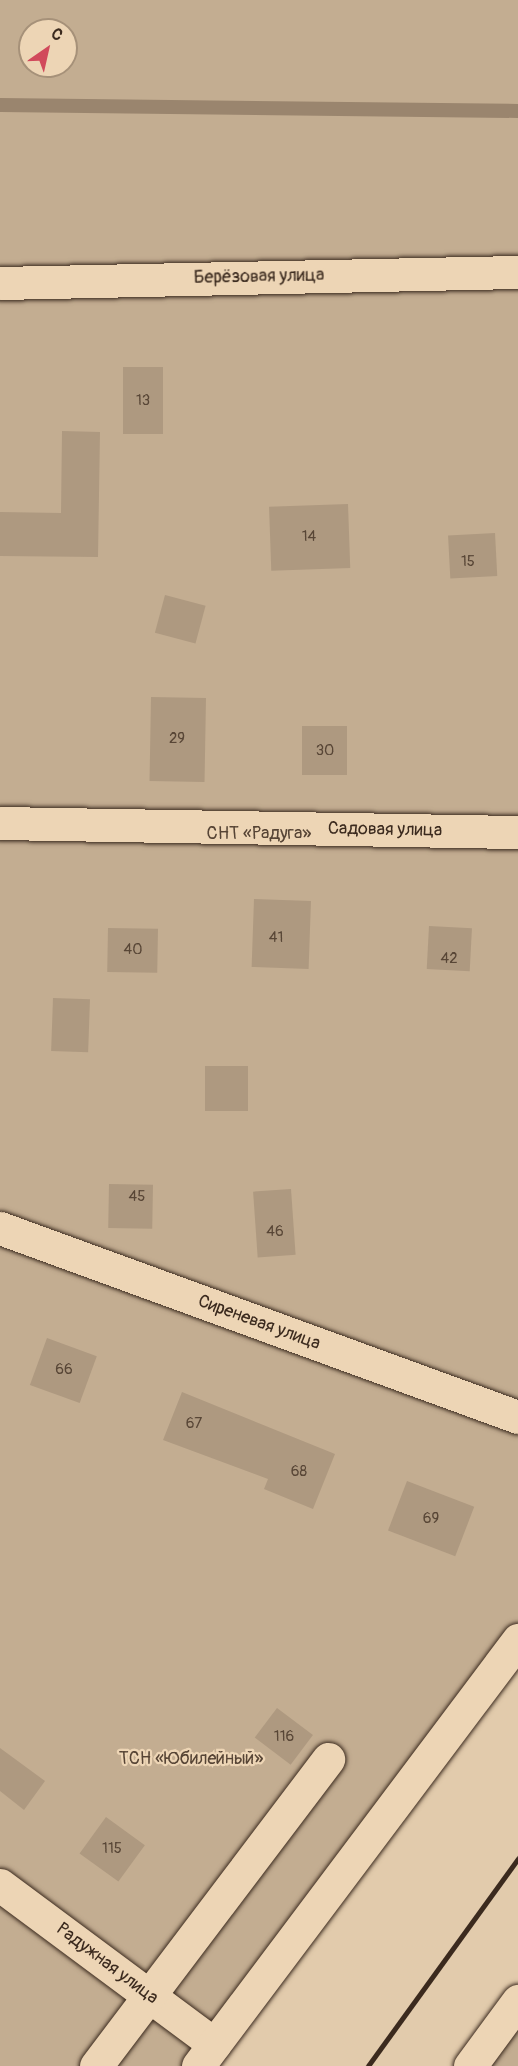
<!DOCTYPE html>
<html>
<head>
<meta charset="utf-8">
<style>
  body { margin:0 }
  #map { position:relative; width:518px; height:2066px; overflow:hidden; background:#e2cbac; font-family:Pangolin,sans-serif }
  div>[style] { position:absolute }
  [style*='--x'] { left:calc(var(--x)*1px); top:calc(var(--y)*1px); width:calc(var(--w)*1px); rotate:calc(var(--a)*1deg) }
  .green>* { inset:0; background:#c3ad91 }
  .stream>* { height:14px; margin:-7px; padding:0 7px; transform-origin:7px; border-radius:7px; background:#9a856e }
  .building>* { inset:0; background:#ae9980; transform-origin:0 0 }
  .roads { filter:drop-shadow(0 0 2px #3b2a1e) drop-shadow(0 0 2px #3b2a1e) }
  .minor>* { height:33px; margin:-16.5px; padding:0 16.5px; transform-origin:16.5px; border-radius:16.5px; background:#edd5b5 }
  .rail>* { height:4.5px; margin:-2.25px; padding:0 2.25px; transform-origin:2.25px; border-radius:2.25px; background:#3b2a1e }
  span { translate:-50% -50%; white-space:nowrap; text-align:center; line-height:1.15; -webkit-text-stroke:4.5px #edd5b5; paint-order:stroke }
  .number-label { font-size:15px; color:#584636 }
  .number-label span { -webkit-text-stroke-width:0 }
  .street-label { font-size:18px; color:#3b2a1e }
  .park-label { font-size:18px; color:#564435 }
  .north { position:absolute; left:18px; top:18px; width:60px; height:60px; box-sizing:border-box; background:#edd5b5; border:2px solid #a69179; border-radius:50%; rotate:34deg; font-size:16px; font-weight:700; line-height:24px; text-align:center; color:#3b2a1e }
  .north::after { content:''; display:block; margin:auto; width:21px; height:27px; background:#d1495b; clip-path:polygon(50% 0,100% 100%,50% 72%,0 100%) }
</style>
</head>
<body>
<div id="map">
  <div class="green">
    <i style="clip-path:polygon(evenodd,0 0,518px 0,518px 1640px,198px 2066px,0 2066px,0 0,30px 30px,66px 30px,66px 66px,30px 66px,30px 30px)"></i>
    <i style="clip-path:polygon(518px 2000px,518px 2066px,470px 2066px)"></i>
  </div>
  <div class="stream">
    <i style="--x:0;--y:105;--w:518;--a:0.66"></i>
  </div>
  <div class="building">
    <i style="left:123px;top:367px;width:40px;height:67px"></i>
    <i style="clip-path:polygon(62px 431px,100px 432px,98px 557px,0 556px,0 512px,61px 513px)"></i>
    <i style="left:348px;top:504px;width:64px;height:79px;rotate:88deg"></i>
    <i style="left:495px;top:533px;width:43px;height:47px;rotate:87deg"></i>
    <i style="left:165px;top:595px;width:42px;height:39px;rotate:15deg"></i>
    <i style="left:151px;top:697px;width:55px;height:84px;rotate:1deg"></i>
    <i style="left:302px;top:726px;width:45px;height:49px"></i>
    <i style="left:254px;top:899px;width:57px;height:68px;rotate:2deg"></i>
    <i style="left:429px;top:926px;width:43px;height:43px;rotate:3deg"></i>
    <i style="left:108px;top:928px;width:50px;height:44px;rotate:1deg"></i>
    <i style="left:53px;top:998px;width:37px;height:53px;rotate:2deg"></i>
    <i style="left:205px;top:1066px;width:43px;height:45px"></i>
    <i style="left:109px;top:1184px;width:44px;height:44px;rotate:1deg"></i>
    <i style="left:291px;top:1189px;width:66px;height:38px;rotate:86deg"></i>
    <i style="left:47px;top:1338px;width:53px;height:50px;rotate:20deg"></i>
    <i style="clip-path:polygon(182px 1392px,335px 1454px,313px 1509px,264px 1489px,268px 1479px,163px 1440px)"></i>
    <i style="left:407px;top:1481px;width:72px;height:53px;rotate:21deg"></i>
    <i style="left:277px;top:1708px;width:45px;height:37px;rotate:37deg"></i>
    <i style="clip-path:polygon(0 1748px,45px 1781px,24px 1810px,0 1791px)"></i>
    <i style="left:106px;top:1817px;width:48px;height:45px;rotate:36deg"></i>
  </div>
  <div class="roads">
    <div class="minor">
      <i style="--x:0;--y:283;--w:518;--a:-1.22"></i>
      <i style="--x:0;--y:823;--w:518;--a:1"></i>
      <i style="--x:0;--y:1228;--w:551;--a:20.05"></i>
      <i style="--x:0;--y:1885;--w:267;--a:36.6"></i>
      <i style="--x:96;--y:2066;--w:385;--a:-52.9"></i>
      <i style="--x:198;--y:2066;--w:533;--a:-53.09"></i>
      <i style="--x:470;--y:2066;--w:81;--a:-53.6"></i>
    </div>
  </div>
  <div class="rail">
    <i style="--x:368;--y:2066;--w:256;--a:-54.1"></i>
  </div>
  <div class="number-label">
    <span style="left:143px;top:401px">13</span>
    <span style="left:309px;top:537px">14</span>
    <span style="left:468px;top:562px">15</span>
    <span style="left:177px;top:739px">29</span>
    <span style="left:325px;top:751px">30</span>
    <span style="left:276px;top:938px">41</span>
    <span style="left:133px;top:950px">40</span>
    <span style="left:449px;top:959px">42</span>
    <span style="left:137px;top:1197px">45</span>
    <span style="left:275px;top:1232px">46</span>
    <span style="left:64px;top:1370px">66</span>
    <span style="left:194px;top:1424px">67</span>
    <span style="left:299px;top:1472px">68</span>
    <span style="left:431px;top:1519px">69</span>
    <span style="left:284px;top:1737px">116</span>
    <span style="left:112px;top:1849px">115</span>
  </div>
  <div class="street-label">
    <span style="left:259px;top:277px;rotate:-1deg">Берёзовая улица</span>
    <span style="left:385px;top:830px;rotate:1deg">Садовая улица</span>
    <span style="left:259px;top:1323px;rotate:20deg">Сиреневая улица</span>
    <span style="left:107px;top:1964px;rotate:37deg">Радужная улица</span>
  </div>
  <div class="park-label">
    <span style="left:259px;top:834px">СНТ «Радуга»</span>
    <span style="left:191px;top:1759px">ТСН «Юбилейный»</span>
  </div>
  <div class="north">С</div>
</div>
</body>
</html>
